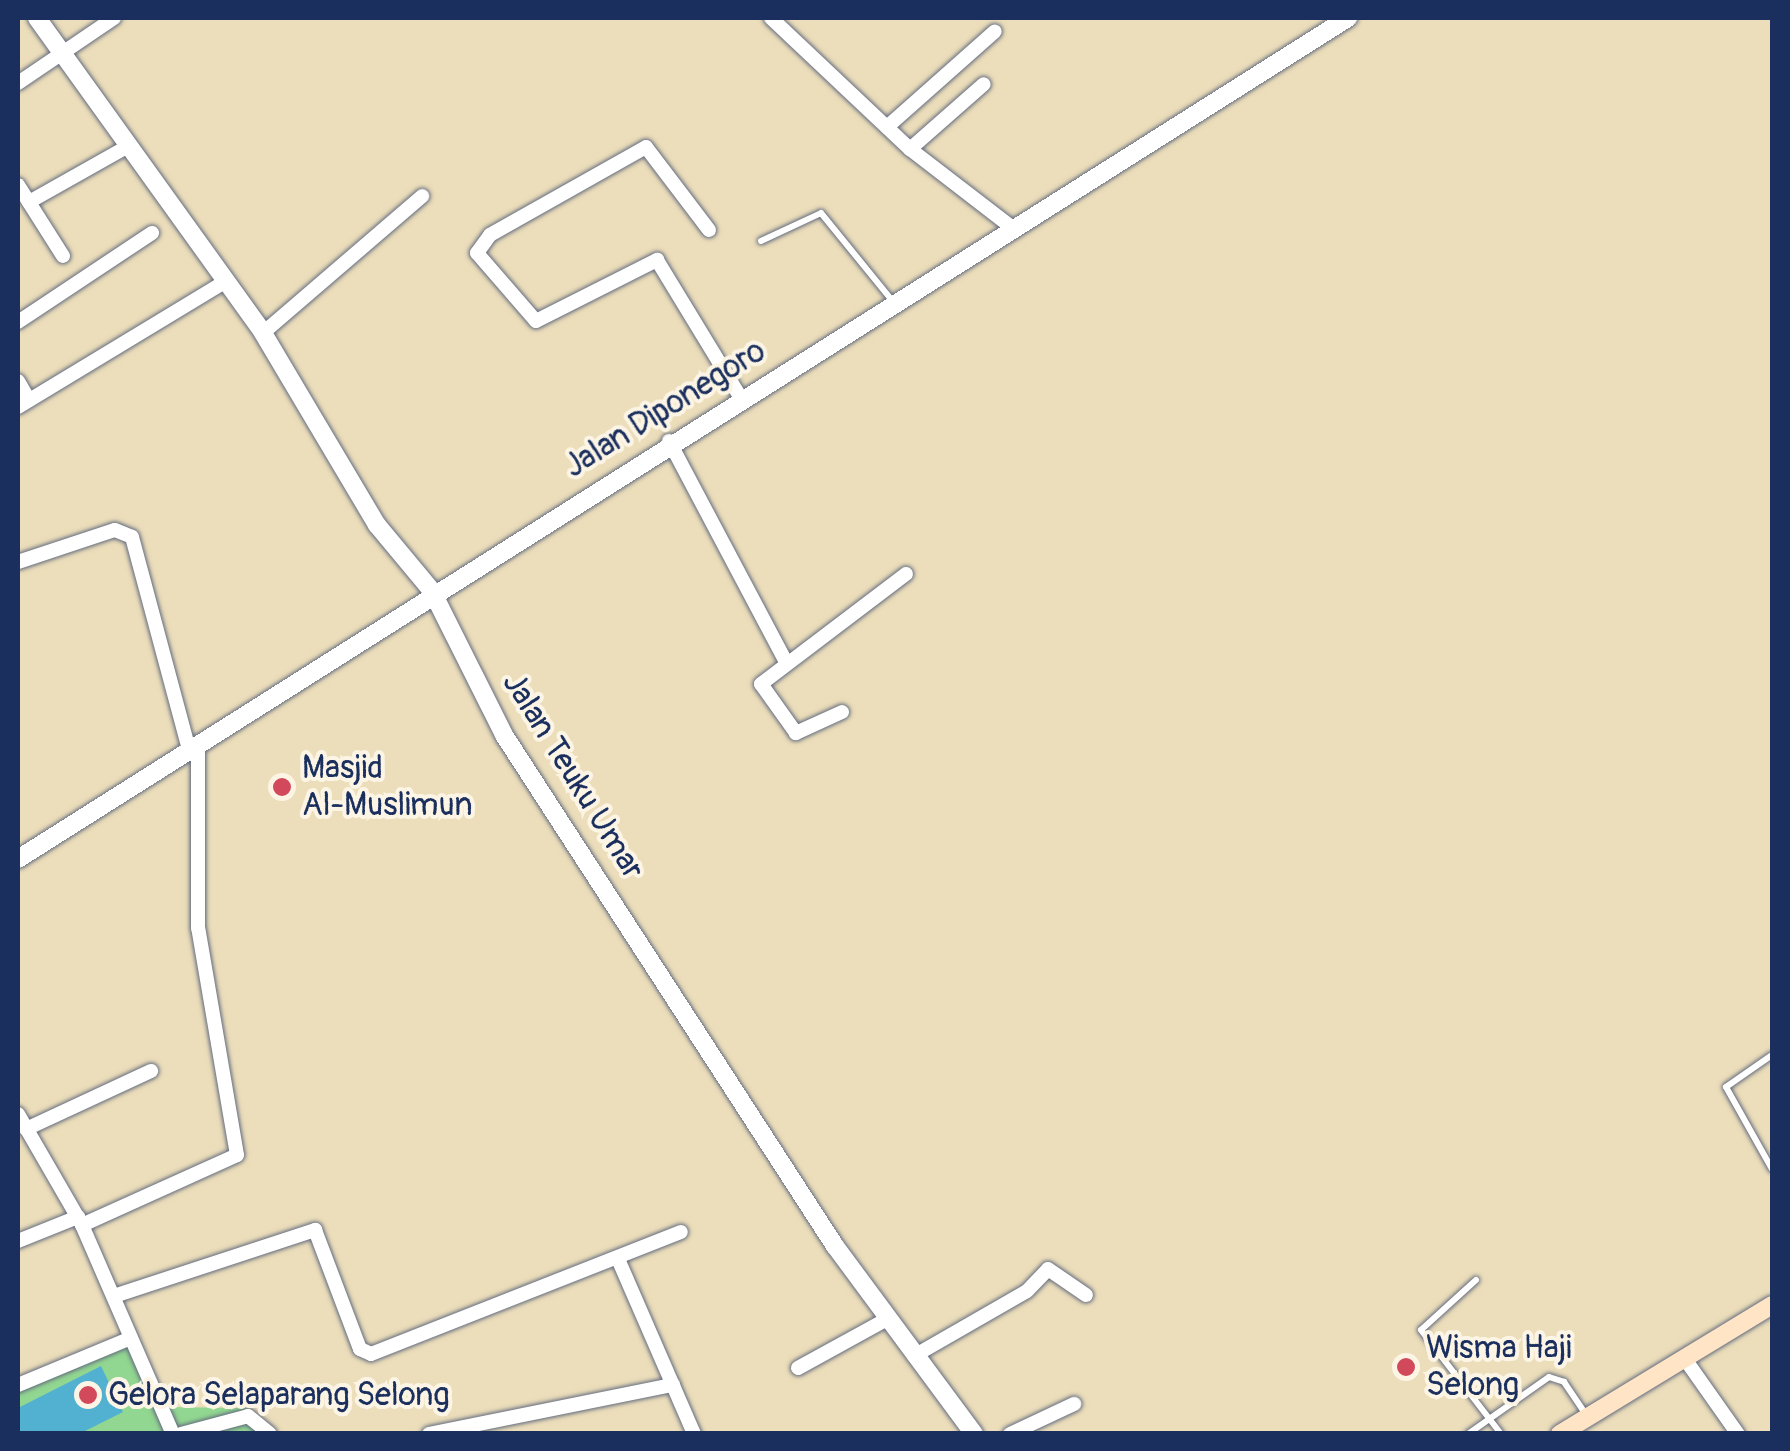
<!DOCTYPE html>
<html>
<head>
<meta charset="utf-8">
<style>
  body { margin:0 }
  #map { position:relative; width:1790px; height:1451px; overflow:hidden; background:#ecdebb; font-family:Pangolin,sans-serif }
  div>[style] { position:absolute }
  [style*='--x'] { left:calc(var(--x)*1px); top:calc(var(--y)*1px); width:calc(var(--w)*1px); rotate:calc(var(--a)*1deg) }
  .green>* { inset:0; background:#92d791 }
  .water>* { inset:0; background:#52b0d1 }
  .roads { filter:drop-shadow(0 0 2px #646c7f) drop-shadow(0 0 2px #646c7f) }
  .service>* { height:6px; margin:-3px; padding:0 3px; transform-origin:3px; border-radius:3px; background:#fff }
  .minor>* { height:14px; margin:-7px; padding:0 7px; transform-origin:7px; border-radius:7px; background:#fff }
  .tertiary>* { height:18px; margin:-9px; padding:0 9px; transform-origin:9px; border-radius:9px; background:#fff }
  .secondary>* { height:18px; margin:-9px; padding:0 9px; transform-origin:9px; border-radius:9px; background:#ffe4c6 }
  .dots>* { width:28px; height:28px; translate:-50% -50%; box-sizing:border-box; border:5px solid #fcf5e5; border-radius:50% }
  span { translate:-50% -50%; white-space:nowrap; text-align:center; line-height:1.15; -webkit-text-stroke:8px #fcf5e5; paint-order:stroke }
  .street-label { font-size:32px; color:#1b2f5e }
  .poi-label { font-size:32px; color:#1b2f5e }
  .left { translate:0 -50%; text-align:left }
  .frame { position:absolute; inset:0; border:20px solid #1b2f5e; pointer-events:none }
</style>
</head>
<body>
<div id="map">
  <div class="green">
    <i style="clip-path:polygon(127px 1347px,166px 1407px,247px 1408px,274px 1433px,18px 1433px,18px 1382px)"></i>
  </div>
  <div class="water">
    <i style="clip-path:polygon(101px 1366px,123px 1412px,81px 1433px,18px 1433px,18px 1408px)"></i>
  </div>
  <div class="roads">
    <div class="service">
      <i style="--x:761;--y:241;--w:66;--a:-25"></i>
      <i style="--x:821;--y:213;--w:111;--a:50.9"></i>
      <i style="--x:1772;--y:1055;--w:56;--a:145.2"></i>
      <i style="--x:1726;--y:1087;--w:94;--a:60.7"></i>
      <i style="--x:1476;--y:1280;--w:74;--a:137.7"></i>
      <i style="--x:1421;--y:1330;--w:131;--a:52.4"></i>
      <i style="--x:1468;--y:1434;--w:99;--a:-35.1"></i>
      <i style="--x:1549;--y:1377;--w:16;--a:18"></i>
      <i style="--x:1564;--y:1382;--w:41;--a:55.9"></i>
    </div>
    <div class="minor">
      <i style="--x:771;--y:18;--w:191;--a:43.3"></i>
      <i style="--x:910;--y:149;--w:126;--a:37.6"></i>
      <i style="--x:18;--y:83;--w:116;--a:-34.1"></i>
      <i style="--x:887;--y:127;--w:144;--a:-41.6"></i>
      <i style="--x:910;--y:149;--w:98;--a:-41.3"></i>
      <i style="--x:18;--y:185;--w:84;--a:57.6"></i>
      <i style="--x:29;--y:202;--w:110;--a:-29.4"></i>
      <i style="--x:709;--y:230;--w:104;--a:-127.2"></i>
      <i style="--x:646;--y:147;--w:179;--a:150.6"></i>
      <i style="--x:490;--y:235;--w:22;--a:126"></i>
      <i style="--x:477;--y:253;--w:90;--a:49.1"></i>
      <i style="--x:536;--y:321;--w:136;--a:-26.8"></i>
      <i style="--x:657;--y:260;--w:164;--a:58.7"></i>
      <i style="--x:18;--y:322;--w:161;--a:-33.6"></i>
      <i style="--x:263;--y:333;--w:210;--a:-40.7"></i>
      <i style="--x:18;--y:381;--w:22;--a:60"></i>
      <i style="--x:18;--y:407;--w:240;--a:-31.2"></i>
      <i style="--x:669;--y:441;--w:248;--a:62.1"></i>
      <i style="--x:18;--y:562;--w:102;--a:-18.3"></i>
      <i style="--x:115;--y:530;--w:18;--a:22"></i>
      <i style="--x:132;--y:537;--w:220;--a:75"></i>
      <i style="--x:842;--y:712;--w:51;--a:155.5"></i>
      <i style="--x:796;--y:733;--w:60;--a:-125.5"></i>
      <i style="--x:761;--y:684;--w:182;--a:-37.2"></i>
      <i style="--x:18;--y:1114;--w:128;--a:60"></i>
      <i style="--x:82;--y:1225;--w:228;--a:66.5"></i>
      <i style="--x:26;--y:1129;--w:138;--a:-24.9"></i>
      <i style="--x:82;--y:1225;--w:170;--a:-24.3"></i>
      <i style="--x:237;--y:1155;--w:230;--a:-99.7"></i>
      <i style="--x:198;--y:928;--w:184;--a:-90"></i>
      <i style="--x:18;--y:1241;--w:65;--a:-21.8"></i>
      <i style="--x:618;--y:1259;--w:191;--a:66.5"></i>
      <i style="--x:114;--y:1296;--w:212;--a:-18.2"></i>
      <i style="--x:315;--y:1230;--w:127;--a:69.3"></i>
      <i style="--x:360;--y:1349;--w:12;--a:24"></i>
      <i style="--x:371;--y:1354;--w:333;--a:-21.5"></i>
      <i style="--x:914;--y:1356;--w:130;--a:-29.9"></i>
      <i style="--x:1027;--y:1291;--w:30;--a:-46"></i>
      <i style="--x:1048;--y:1269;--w:46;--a:34.4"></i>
      <i style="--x:1685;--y:1359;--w:92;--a:54.8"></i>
      <i style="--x:798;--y:1368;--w:102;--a:-28.8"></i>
      <i style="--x:18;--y:1385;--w:122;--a:-22.6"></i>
      <i style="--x:181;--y:1434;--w:69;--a:-15"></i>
      <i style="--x:248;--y:1416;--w:28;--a:39"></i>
      <i style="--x:429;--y:1434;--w:249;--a:-11.4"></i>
      <i style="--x:1010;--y:1434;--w:71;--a:-25.1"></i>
    </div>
    <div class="tertiary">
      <i style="--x:37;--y:18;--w:388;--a:54.3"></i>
      <i style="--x:263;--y:333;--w:223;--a:59.3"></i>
      <i style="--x:377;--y:525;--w:86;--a:50.2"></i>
      <i style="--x:432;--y:591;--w:161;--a:63.4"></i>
      <i style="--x:504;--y:735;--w:609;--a:57.07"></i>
      <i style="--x:835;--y:1246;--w:234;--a:53.5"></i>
      <i style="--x:18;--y:859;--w:1574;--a:-32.31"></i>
    </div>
    <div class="secondary">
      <i style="--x:1560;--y:1434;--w:248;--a:-31.3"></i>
    </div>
  </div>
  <div class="dots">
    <i style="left:282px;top:787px;background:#d1495b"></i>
    <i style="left:1406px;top:1367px;background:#d1495b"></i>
    <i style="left:88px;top:1395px;background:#d1495b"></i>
  </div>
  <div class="street-label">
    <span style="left:665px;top:409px;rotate:-32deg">Jalan Diponegoro</span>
    <span style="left:573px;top:776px;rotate:58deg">Jalan Teuku Umar</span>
  </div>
  <div class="poi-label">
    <span class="left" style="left:302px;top:787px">Masjid<br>Al-Muslimun</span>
    <span class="left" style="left:1426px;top:1367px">Wisma Haji<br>Selong</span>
    <span class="left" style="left:108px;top:1395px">Gelora Selaparang Selong</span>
  </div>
  <div class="frame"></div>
</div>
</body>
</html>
